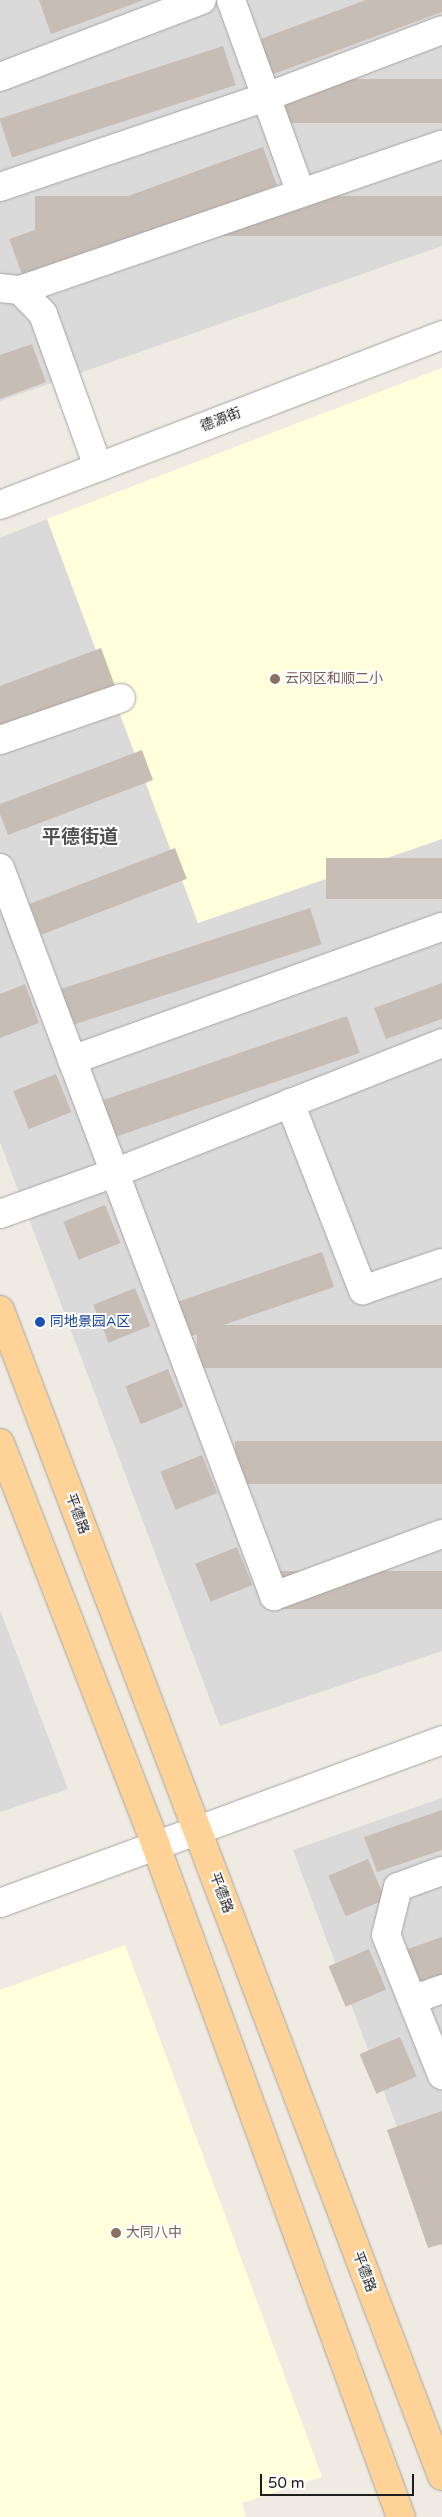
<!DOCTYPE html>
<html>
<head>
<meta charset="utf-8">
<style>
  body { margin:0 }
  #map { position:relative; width:442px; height:2517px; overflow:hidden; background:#efebe2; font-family:"Varela Round","Noto Sans SC",sans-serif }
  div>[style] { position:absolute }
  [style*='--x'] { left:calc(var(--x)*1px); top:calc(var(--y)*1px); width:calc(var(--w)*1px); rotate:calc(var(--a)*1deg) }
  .residential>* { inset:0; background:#dbdada }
  .education>* { inset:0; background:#ffffdb }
  .building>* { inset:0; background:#c7bdb5; transform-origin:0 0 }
  .roads { filter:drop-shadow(0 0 1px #a4a4a4) drop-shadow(0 0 1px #a4a4a4) }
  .minor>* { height:28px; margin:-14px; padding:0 14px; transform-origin:14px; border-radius:14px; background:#fff }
  .major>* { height:28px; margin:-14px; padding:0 14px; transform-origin:14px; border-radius:14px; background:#ffd397 }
  .dots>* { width:14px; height:14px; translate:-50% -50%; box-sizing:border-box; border:2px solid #fff; border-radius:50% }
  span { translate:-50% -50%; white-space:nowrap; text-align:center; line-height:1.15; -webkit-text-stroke:4px #fff; paint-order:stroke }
  .street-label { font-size:14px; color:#1d1d1d }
  .education-label { font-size:14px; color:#785e54 }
  .left { translate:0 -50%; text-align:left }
  .transit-label { font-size:14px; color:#164399 }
  .district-label { font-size:19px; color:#505050; font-weight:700 }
  .scale { position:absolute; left:260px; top:2474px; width:154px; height:22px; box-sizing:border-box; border:2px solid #1d1d1d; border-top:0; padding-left:6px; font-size:15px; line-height:18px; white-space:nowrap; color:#1d1d1d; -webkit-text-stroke:4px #fff; paint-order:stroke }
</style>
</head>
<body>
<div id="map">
  <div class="residential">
    <i style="clip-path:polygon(0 0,442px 0,442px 246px,0 401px)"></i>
    <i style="clip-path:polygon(47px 519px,198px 922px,442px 839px,442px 1651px,220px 1726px,0 1142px,0 538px)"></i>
    <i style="clip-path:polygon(0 1610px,68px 1789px,0 1812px)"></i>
    <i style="clip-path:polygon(442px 1798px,442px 2247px,293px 1850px)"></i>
  </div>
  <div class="education">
    <i style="clip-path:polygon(442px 368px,442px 839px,198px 923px,47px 519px)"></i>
    <i style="clip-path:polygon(125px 1945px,322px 2477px,242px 2503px,246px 2517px,0 2517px,0 1990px)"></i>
  </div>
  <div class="building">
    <i style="clip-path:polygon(39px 0,144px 0,51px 34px)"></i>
    <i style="clip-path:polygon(366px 0,442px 0,442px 12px,268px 76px,255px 41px)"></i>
    <i style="left:223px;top:46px;width:41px;height:235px;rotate:72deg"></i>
    <i style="left:442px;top:79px;width:44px;height:159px;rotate:90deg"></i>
    <i style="left:263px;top:147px;width:41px;height:270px;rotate:70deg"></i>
    <i style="left:442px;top:196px;width:40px;height:407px;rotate:90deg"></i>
    <i style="clip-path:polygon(32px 344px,46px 382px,0 399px,0 355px)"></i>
    <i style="clip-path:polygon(101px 648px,115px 686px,0 730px,0 686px)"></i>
    <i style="clip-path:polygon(142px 750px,153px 780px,8px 835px,0 814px,0 804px)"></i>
    <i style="left:175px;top:848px;width:33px;height:156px;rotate:69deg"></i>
    <i style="left:442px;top:858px;width:41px;height:116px;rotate:90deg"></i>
    <i style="left:310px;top:908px;width:38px;height:262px;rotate:72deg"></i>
    <i style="clip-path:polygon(442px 983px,442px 1019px,386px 1039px,374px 1008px)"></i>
    <i style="clip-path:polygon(25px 984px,39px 1023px,0 1038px,0 994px)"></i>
    <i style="left:347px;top:1016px;width:39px;height:264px;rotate:71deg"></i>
    <i style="left:56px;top:1074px;width:41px;height:46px;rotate:68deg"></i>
    <i style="left:105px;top:1205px;width:41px;height:45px;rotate:68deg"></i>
    <i style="left:322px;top:1252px;width:37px;height:158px;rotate:71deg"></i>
    <i style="left:135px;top:1288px;width:41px;height:45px;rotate:68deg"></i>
    <i style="left:442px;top:1325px;width:43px;height:245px;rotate:90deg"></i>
    <i style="left:168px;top:1369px;width:41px;height:46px;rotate:68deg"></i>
    <i style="left:442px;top:1441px;width:43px;height:207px;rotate:90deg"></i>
    <i style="left:202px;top:1455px;width:41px;height:45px;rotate:68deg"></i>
    <i style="left:237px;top:1547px;width:41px;height:45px;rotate:68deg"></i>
    <i style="left:442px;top:1571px;width:38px;height:164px;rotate:90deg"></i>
    <i style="clip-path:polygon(442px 1810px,442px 1850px,377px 1872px,364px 1837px)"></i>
    <i style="left:368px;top:1859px;width:44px;height:43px;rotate:67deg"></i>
    <i style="clip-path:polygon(442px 1937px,442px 1975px,414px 1985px,402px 1951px)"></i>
    <i style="left:369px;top:1949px;width:44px;height:44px;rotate:67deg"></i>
    <i style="left:400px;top:2037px;width:43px;height:44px;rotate:67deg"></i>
    <i style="clip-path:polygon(442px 2111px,442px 2244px,428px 2248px,387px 2130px)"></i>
  </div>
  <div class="roads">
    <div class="minor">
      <i style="--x:231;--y:0;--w:205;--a:70.1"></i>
      <i style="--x:0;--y:77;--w:216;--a:-20.9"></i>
      <i style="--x:0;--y:187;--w:281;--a:-18.7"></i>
      <i style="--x:266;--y:97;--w:188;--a:-20.8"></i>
      <i style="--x:0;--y:288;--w:20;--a:6"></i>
      <i style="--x:20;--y:290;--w:446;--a:-19"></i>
      <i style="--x:20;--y:290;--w:33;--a:46"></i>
      <i style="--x:43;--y:314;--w:163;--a:70.2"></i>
      <i style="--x:0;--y:505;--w:474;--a:-21"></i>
      <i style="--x:0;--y:740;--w:128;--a:-19.1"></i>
      <i style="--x:0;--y:868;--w:778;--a:69.37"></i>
      <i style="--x:274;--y:1596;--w:179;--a:-20.3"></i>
      <i style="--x:72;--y:1060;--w:393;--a:-19.8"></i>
      <i style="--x:290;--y:1103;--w:201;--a:68.7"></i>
      <i style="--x:363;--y:1290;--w:83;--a:-18.9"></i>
      <i style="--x:0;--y:1214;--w:121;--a:-19.8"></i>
      <i style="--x:114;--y:1173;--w:353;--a:-21.6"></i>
      <i style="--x:442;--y:1871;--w:47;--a:160"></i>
      <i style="--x:398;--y:1887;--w:49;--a:104"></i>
      <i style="--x:386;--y:1935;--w:151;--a:68.2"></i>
      <i style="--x:0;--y:1903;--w:471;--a:-20.2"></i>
      <i style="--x:412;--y:2000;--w:32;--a:-20"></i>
    </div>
    <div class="major">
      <i style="--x:0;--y:1310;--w:1247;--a:69.24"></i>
      <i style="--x:0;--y:1443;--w:432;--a:68.8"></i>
      <i style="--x:156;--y:1846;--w:714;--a:69.94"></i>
    </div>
  </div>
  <div class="dots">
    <i style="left:275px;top:679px;background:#8d6e63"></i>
    <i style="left:40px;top:1322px;background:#1a4fb4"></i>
    <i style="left:116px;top:2233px;background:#8d6e63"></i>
  </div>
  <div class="street-label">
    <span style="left:221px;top:420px;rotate:-21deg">德源街</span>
    <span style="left:77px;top:1514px;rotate:69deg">平德路</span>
    <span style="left:221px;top:1893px;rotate:69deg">平德路</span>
    <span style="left:364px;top:2272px;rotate:69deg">平德路</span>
  </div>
  <div class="education-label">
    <span class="left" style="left:285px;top:679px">云冈区和顺二小</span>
    <span class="left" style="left:126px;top:2233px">大同八中</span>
  </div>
  <div class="transit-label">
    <span class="left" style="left:50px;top:1322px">同地景园A区</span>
  </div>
  <div class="district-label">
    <span style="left:80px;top:838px">平德街道</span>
  </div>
  <div class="scale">50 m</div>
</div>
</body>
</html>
